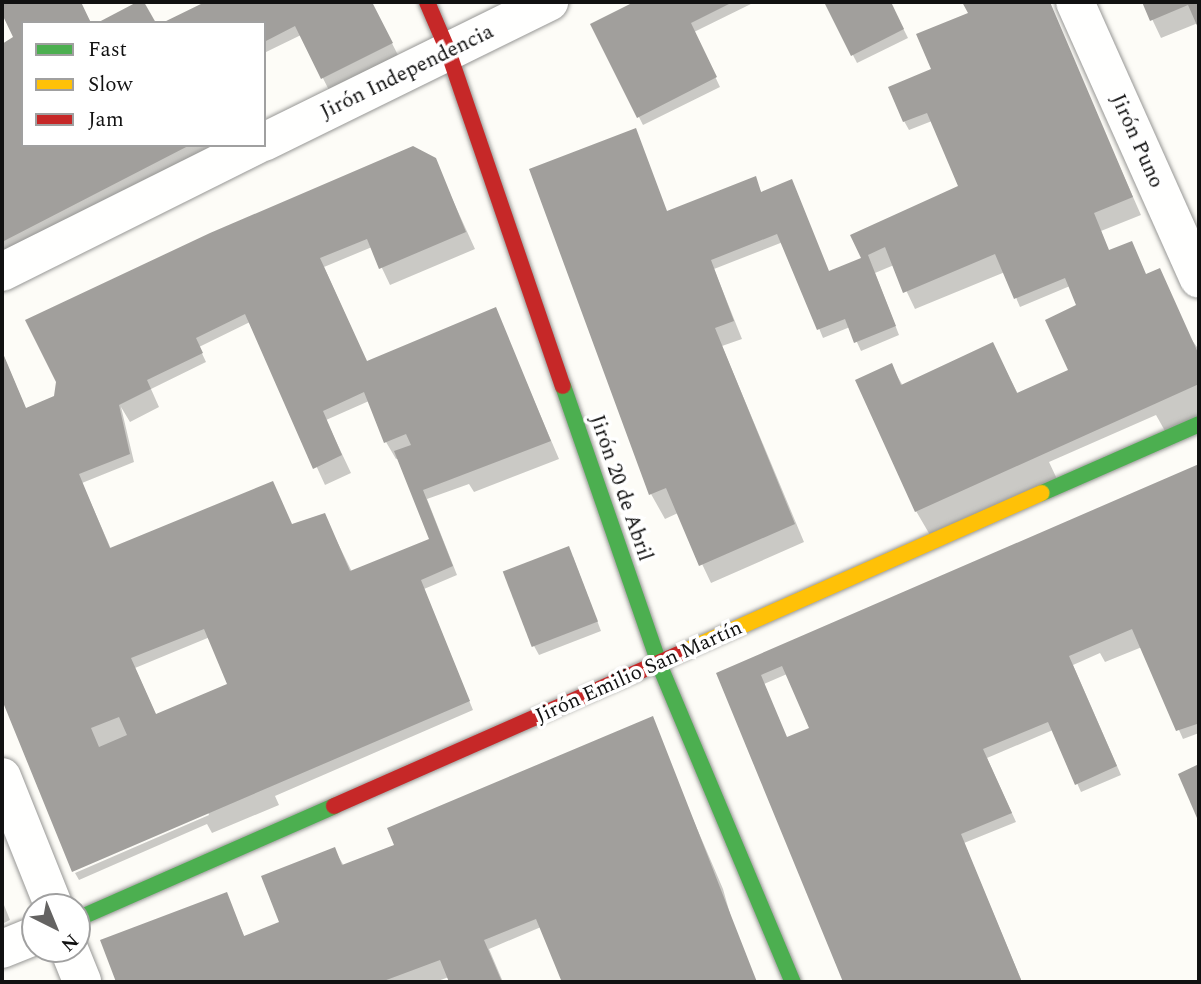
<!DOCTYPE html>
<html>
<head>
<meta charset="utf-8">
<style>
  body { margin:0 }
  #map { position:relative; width:1201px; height:984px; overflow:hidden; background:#fdfcf7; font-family:Spectral,serif }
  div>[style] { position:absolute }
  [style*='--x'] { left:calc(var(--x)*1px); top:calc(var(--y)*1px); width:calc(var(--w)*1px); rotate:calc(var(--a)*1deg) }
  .shadow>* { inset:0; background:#0003 }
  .building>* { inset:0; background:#a19f9c; transform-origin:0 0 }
  .roads { filter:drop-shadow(0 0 2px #979795) drop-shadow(0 0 2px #979795) }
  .street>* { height:38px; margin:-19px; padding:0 19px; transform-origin:19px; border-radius:19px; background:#fffffe }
  .fast>* { height:16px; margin:-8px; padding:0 8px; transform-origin:8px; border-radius:8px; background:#4caf50 }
  .slow>* { height:16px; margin:-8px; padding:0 8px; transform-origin:8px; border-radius:8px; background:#ffc107 }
  .jam>* { height:16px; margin:-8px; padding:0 8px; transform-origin:8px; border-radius:8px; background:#c62828 }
  span { translate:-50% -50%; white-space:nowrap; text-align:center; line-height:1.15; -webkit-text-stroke:7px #fff; paint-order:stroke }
  .street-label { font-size:21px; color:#111 }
  .frame { position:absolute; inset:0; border:4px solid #111; pointer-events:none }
  .legend { position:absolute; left:21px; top:21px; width:245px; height:126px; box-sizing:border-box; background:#fff; border:2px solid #a0a0a0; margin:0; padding:9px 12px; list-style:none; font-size:21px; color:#111 }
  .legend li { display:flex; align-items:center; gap:14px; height:35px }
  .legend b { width:35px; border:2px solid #a0a0a0 }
  .north { position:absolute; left:21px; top:893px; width:70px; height:70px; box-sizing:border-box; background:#fff; border:2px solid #a0a0a0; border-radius:50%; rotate:137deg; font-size:19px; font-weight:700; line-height:28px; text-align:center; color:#111 }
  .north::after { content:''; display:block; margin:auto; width:24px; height:32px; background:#646362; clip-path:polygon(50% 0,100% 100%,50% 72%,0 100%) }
</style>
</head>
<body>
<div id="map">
  <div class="shadow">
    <i style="clip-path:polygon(2px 2px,80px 2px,91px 23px,23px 23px,23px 145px,233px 145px,2px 252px,2px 46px,15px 38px,2px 10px)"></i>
    <i style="clip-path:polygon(209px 2px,371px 2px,401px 61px,332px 96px,301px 35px,264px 53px,264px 23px,166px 23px)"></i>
    <i style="clip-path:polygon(638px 2px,755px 2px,694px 32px,720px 87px,643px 125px,592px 24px)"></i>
    <i style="clip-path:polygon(826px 2px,890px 2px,908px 38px,857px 63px)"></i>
    <i style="clip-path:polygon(964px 2px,1047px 2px,1141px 215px,1101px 231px,1109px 252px,1146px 276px,1197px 347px,1199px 415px,1165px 431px,1156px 415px,1049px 462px,1057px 479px,930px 535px,916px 511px,891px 365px,903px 386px,993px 345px,1018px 394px,1070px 371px,1078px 306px,1070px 286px,1020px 307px,1005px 272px,915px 309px,894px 265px,875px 273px,899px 335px,861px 351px,850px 327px,823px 338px,783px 242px,714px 269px,742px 339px,722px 346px,804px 542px,711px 583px,678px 513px,665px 519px,651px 494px,667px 212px,755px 178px,762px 194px,829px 272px,863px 258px,960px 187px,932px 121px,909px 130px,904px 121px,970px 14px)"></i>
    <i style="clip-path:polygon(1144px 2px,1199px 2px,1199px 26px,1198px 23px,1161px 38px)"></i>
    <i style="clip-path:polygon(evenodd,434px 159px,475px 249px,390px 285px,372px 247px,324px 267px,367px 363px,495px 309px,559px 459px,474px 492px,469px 484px,427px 499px,457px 575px,424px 589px,473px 710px,275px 796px,279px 805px,212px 833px,207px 824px,79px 880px,75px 873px,209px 815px,208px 812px,73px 870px,2px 696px,2px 352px,26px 409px,56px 397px,434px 159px,250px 322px,325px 485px,351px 473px,326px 420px,369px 401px,386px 442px,396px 459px,399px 458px,431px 540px,352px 572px,324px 515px,293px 527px,111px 549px,82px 483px,134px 462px,121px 407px,130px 422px,159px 407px,151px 389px,206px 362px,199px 347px,250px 322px,434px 159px,210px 637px,230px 685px,156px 715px,135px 668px,210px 637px)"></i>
    <i style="clip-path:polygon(evenodd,1199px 466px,1199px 733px,1183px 739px,1142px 647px,1105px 662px,1100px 653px,1073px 665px,1121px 775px,1081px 792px,1053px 730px,987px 758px,1016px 822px,964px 843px,1022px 982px,845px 982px,718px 674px,1199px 466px,787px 674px,811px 728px,787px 739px,764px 684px,787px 674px)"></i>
    <i style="clip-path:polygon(573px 557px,601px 631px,539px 655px,534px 646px)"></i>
    <i style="clip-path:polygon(686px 803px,723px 889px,734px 928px,756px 982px,560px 982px,563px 981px,541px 927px,489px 949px,503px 982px,451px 982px,449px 977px,435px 982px,118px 982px,102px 941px,226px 894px,245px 938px,281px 923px,334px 849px,344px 866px)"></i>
    <i style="clip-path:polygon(2px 900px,10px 920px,2px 924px)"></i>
  </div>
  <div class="building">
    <i style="clip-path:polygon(2px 2px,81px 2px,91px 23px,23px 23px,23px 145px,190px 145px,2px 242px,2px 44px,13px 37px,2px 14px)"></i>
    <i style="clip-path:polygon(137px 2px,144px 2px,156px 23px,97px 23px)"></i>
    <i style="clip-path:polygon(205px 2px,372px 2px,393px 43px,321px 79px,295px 26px,264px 42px,264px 23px,162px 23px)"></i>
    <i style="clip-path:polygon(634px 2px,733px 2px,691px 23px,717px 77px,637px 118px,590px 24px)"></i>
    <i style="clip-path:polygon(824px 2px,891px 2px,904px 29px,851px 56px)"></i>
    <i style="clip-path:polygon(962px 2px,1050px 2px,1133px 197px,1094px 213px,1109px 250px,1132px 241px,1146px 274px,1160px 268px,1199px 355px,1199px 384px,915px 512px,855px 380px,892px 363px,901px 385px,993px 342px,1017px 393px,1068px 370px,1045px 320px,1076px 305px,1065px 278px,1014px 299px,995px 254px,903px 293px,885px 247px,868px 255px,896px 326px,854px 343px,845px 319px,817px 330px,777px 234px,711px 260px,734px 321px,715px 328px,795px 524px,699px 566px,666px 488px,649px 495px,529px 169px,636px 128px,667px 211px,756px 176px,761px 192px,792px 179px,829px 271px,861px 258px,850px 235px,958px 186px,927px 113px,903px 122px,888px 87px,931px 69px,916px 34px,968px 13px)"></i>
    <i style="clip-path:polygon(1142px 2px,1199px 2px,1199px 30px,1188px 5px,1150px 21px)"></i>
    <i style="clip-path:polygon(evenodd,413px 146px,436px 158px,466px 232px,379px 269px,367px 239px,320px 258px,367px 361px,496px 307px,551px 441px,423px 490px,453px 566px,421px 580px,470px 701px,72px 872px,2px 700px,2px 351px,26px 408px,54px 396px,56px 382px,25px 320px,210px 233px,413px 146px,245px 314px,313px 469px,342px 455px,323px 411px,364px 392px,384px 443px,406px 434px,411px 445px,394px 451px,429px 539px,350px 571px,325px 513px,292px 524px,273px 481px,110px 548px,79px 474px,130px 454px,119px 405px,151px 389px,147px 380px,203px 353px,196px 338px,245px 314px,413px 146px,204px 629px,227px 684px,156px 714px,131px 658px,204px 629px,413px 146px,119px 717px,127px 735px,99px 747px,91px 728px,119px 717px)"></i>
    <i style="clip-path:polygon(evenodd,1199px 464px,1199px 730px,1197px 724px,1176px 731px,1132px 629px,1069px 656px,1117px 766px,1075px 785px,1048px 722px,983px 749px,1012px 813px,961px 834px,1022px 982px,843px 982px,716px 673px,1199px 464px,782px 666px,809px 728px,787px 737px,761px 675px,782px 666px)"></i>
    <i style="left:569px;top:546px;width:81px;height:71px;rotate:69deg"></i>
    <i style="clip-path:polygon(653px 716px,757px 982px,556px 982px,561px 980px,536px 919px,484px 940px,502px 982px,449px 982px,440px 960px,381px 982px,116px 982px,100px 940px,227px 892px,244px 936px,279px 922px,261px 876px,335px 847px,342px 865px,394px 845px,387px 828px)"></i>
    <i style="clip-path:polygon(1199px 764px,1199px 817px,1197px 818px,1178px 774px)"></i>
  </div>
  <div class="roads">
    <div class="street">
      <i style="--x:1075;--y:2;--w:303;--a:65.9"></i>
      <i style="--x:264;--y:142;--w:318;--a:-26.2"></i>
      <i style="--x:2;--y:272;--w:285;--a:-26.5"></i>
      <i style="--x:2;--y:777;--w:140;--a:68.2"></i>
      <i style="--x:2;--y:949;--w:35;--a:-22"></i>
      <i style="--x:69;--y:949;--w:35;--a:68"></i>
    </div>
    <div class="fast">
      <i style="--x:563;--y:386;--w:294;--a:70.9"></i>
      <i style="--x:659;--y:664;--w:345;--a:67.2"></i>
      <i style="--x:1042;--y:493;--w:171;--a:-23.7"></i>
      <i style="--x:77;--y:919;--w:281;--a:-23.7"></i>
    </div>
    <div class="slow">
      <i style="--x:685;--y:651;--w:390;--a:-23.9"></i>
    </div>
    <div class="jam">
      <i style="--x:427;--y:2;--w:53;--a:66.8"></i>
      <i style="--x:448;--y:51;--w:354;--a:71.1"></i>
      <i style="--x:334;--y:806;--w:384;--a:-23.8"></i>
    </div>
  </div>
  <div class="street-label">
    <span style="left:407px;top:72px;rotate:-26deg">Jirón Independencia</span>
    <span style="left:1137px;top:141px;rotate:66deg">Jirón Puno</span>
    <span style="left:621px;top:488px;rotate:71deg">Jirón 20 de Abril</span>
    <span style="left:639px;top:672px;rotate:-24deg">Jirón Emilio San Martín</span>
  </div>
  <div class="frame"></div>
  <ul class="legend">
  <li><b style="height:9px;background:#4caf50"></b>Fast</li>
  <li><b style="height:9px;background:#ffc107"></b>Slow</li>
  <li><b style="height:9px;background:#c62828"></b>Jam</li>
  </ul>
  <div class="north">N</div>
</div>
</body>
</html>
